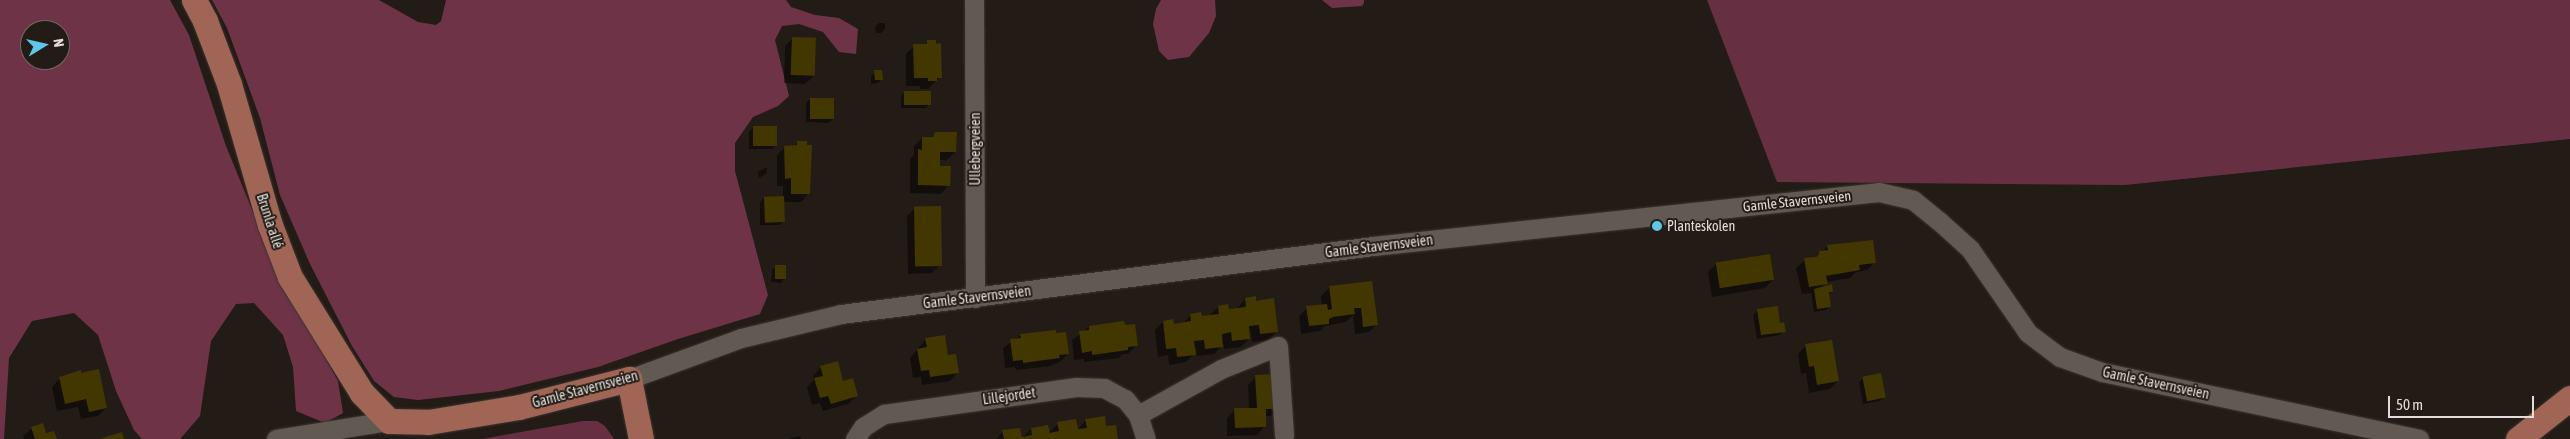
<!DOCTYPE html>
<html>
<head>
<meta charset="utf-8">
<style>
  body { margin:0 }
  #map { position:relative; width:2570px; height:439px; overflow:hidden; background:#231c16; font-family:"Asap Condensed",sans-serif }
  div>[style] { position:absolute }
  [style*='--x'] { left:calc(var(--x)*1px); top:calc(var(--y)*1px); width:calc(var(--w)*1px); rotate:calc(var(--a)*1deg) }
  .green>* { inset:0; background:#673042 }
  .forest>* { inset:0; background:#6e3346 }
  .shadow>* { inset:0; background:#0007 }
  .building>* { inset:0; background:#423601; transform-origin:0 0 }
  .roads { filter:drop-shadow(0 0 1px #3c3632) drop-shadow(0 0 1px #3c3632) }
  .minor>* { height:19px; margin:-9.5px; padding:0 9.5px; transform-origin:9.5px; border-radius:9.5px; background:#625952 }
  .major>* { height:25px; margin:-12.5px; padding:0 12.5px; transform-origin:12.5px; border-radius:12.5px; background:#a16556 }
  .dots>* { width:14px; height:14px; translate:-50% -50%; box-sizing:border-box; border:2px solid #231c16; border-radius:50% }
  span { translate:-50% -50%; white-space:nowrap; text-align:center; line-height:1.15; -webkit-text-stroke:4px #231c16; paint-order:stroke }
  .street-label { font-size:14px; color:#e2ddd9 }
  .poi-label { font-size:14px; color:#e2ddd9 }
  .left { translate:0 -50%; text-align:left }
  .north { position:absolute; left:20px; top:20px; width:50px; height:50px; box-sizing:border-box; background:#231c16; border:1px solid #6f6964; border-radius:50%; rotate:81deg; font-size:14px; font-weight:700; line-height:20px; text-align:center; color:#e2ddd9 }
  .north::after { content:''; display:block; margin:auto; width:18px; height:22px; background:#5cc7e7; clip-path:polygon(50% 0,100% 100%,50% 72%,0 100%) }
  .scale { position:absolute; left:2388px; top:396px; width:146px; height:22px; box-sizing:border-box; border:2px solid #e2ddd9; border-top:0; padding-left:6px; font-size:15px; line-height:18px; white-space:nowrap; color:#e2ddd9; -webkit-text-stroke:4px #231c16; paint-order:stroke }
</style>
</head>
<body>
<div id="map">
  <div class="green">
    <i style="clip-path:polygon(1707px 0,2570px 0,2570px 139px,2125px 185px,1777px 182px)"></i>
    <i style="clip-path:polygon(583px 421px,597px 421px,605px 426px,614px 439px,482px 439px)"></i>
  </div>
  <div class="forest">
    <i style="clip-path:polygon(evenodd,0 0,170px 0,189px 35px,226px 146px,278px 273px,338px 381px,343px 413px,325px 423px,296px 411px,293px 367px,283px 335px,254px 303px,236px 304px,211px 341px,200px 416px,180px 439px,142px 439px,134px 430px,116px 391px,98px 335px,74px 313px,32px 321px,9px 358px,4px 439px,0 439px,0 0,30px 30px,60px 30px,60px 60px,30px 60px,30px 30px)"></i>
    <i style="clip-path:polygon(212px 0,379px 0,418px 22px,436px 25px,441px 21px,446px 0,786px 0,791px 7px,815px 15px,839px 18px,858px 29px,856px 54px,839px 52px,823px 32px,799px 24px,782px 26px,775px 40px,789px 96px,778px 106px,753px 117px,735px 143px,735px 171px,768px 295px,760px 314px,678px 339px,598px 367px,499px 391px,418px 400px,394px 397px,374px 381px,352px 346px,310px 264px,280px 195px,260px 118px,227px 28px)"></i>
    <i style="clip-path:polygon(1161px 0,1215px 0,1216px 16px,1209px 33px,1189px 57px,1168px 60px,1159px 51px,1153px 24px,1156px 9px)"></i>
    <i style="clip-path:polygon(1322px 0,1364px 0,1364px 3px,1362px 6px,1332px 8px)"></i>
  </div>
  <div class="shadow">
    <i style="clip-path:polygon(879px 23px,885px 23px,885px 29px,881px 33px,876px 33px,875px 27px)"></i>
    <i style="clip-path:polygon(793px 38px,814px 76px,805px 84px,784px 83px,785px 46px)"></i>
    <i style="clip-path:polygon(928px 42px,940px 77px,928px 89px,920px 89px,920px 86px,906px 86px,906px 54px,914px 46px,924px 45px)"></i>
    <i style="clip-path:polygon(875px 72px,882px 79px,878px 83px,871px 84px,871px 76px)"></i>
    <i style="clip-path:polygon(905px 92px,930px 104px,926px 108px,901px 108px,901px 96px)"></i>
    <i style="clip-path:polygon(810px 99px,833px 119px,829px 123px,806px 122px,806px 103px)"></i>
    <i style="clip-path:polygon(753px 128px,776px 145px,772px 149px,749px 149px,749px 132px)"></i>
    <i style="clip-path:polygon(936px 133px,955px 152px,947px 160px,938px 160px,938px 167px,949px 185px,941px 194px,910px 193px,910px 159px,914px 155px,914px 146px,923px 138px,931px 138px)"></i>
    <i style="clip-path:polygon(797px 143px,806px 146px,809px 193px,801px 202px,783px 202px,784px 221px,780px 225px,760px 225px,760px 202px,764px 198px,783px 198px,783px 186px,777px 186px,777px 155px,785px 147px,793px 147px)"></i>
    <i style="clip-path:polygon(767px 167px,767px 173px,759px 178px,758px 172px)"></i>
    <i style="clip-path:polygon(915px 208px,940px 265px,932px 273px,908px 274px,907px 216px)"></i>
    <i style="clip-path:polygon(1828px 246px,1875px 262px,1867px 270px,1856px 272px,1850px 278px,1826px 282px,1822px 288px,1831px 291px,1828px 295px,1830px 307px,1826px 310px,1814px 312px,1811px 293px,1802px 294px,1796px 268px,1805px 260px,1814px 258px)"></i>
    <i style="clip-path:polygon(1769px 256px,1773px 280px,1765px 288px,1712px 297px,1708px 272px,1716px 264px)"></i>
    <i style="clip-path:polygon(776px 266px,784px 279px,781px 283px,771px 282px,772px 270px)"></i>
    <i style="clip-path:polygon(1371px 283px,1377px 324px,1369px 332px,1355px 334px,1353px 315px,1346px 322px,1325px 326px,1320px 331px,1301px 334px,1299px 316px,1307px 308px,1322px 306px,1321px 296px,1329px 288px)"></i>
    <i style="clip-path:polygon(1245px 299px,1255px 302px,1277px 331px,1268px 340px,1252px 342px,1251px 332px,1248px 333px,1249px 339px,1241px 347px,1224px 349px,1224px 344px,1214px 354px,1197px 356px,1196px 348px,1193px 348px,1194px 354px,1186px 362px,1169px 365px,1168px 355px,1158px 357px,1155px 330px,1163px 322px,1173px 325px,1183px 323px,1191px 315px,1201px 318px,1210px 315px,1218px 307px,1228px 310px,1237px 309px)"></i>
    <i style="clip-path:polygon(1757px 311px,1784px 331px,1780px 335px,1757px 339px,1753px 315px)"></i>
    <i style="clip-path:polygon(1089px 327px,1136px 346px,1128px 354px,1122px 354px,1119px 358px,1084px 362px,1084px 359px,1074px 360px,1072px 340px)"></i>
    <i style="clip-path:polygon(1021px 335px,1068px 354px,1060px 362px,1050px 366px,1016px 370px,1015px 367px,1005px 368px,1003px 348px)"></i>
    <i style="clip-path:polygon(926px 339px,947px 356px,958px 372px,950px 381px,922px 385px,921px 377px,913px 378px,910px 358px)"></i>
    <i style="clip-path:polygon(1806px 345px,1838px 381px,1830px 389px,1809px 393px,1806px 373px,1801px 374px,1798px 354px)"></i>
    <i style="clip-path:polygon(821px 367px,856px 396px,848px 404px,823px 411px,820px 403px,812px 405px,807px 387px,814px 380px,813px 376px)"></i>
    <i style="clip-path:polygon(1256px 377px,1279px 408px,1271px 416px,1265px 416px,1265px 426px,1257px 435px,1227px 436px,1227px 418px,1235px 410px,1249px 409px,1248px 385px)"></i>
    <i style="clip-path:polygon(60px 378px,106px 408px,98px 416px,81px 419px,78px 407px,57px 411px,52px 387px)"></i>
    <i style="clip-path:polygon(1863px 378px,1884px 397px,1880px 401px,1863px 404px,1859px 382px)"></i>
    <i style="clip-path:polygon(1086px 420px,1105px 428px,1117px 439px,1021px 439px,1031px 429px,1048px 433px,1058px 424px,1077px 430px)"></i>
    <i style="clip-path:polygon(32px 428px,45px 435px,55px 439px,24px 439px,23px 436px)"></i>
    <i style="clip-path:polygon(1003px 432px,1021px 439px,996px 439px)"></i>
    <i style="clip-path:polygon(800px 436px,801px 439px,788px 439px,789px 438px)"></i>
  </div>
  <div class="building">
    <i style="left:792px;top:37px;width:24px;height:38px;rotate:2deg"></i>
    <i style="clip-path:polygon(927px 40px,936px 40px,936px 44px,941px 43px,942px 78px,937px 78px,937px 81px,928px 81px,928px 78px,914px 78px,913px 44px,927px 44px)"></i>
    <i style="clip-path:polygon(874px 70px,882px 70px,883px 80px,875px 80px)"></i>
    <i style="left:904px;top:91px;width:27px;height:14px"></i>
    <i style="left:810px;top:98px;width:24px;height:21px"></i>
    <i style="left:753px;top:126px;width:24px;height:20px"></i>
    <i style="clip-path:polygon(935px 132px,957px 132px,956px 152px,940px 152px,940px 166px,951px 166px,950px 186px,918px 185px,918px 149px,922px 150px,922px 137px,933px 137px)"></i>
    <i style="clip-path:polygon(797px 141px,807px 141px,807px 145px,812px 145px,810px 194px,791px 194px,791px 178px,785px 179px,784px 146px,797px 145px)"></i>
    <i style="left:784px;top:196px;width:26px;height:20px;rotate:88deg"></i>
    <i style="left:941px;top:206px;width:60px;height:27px;rotate:89deg"></i>
    <i style="clip-path:polygon(1873px 240px,1876px 263px,1859px 265px,1860px 270px,1826px 276px,1828px 284px,1809px 287px,1804px 258px,1816px 257px,1819px 254px,1819px 251px,1828px 250px,1827px 245px)"></i>
    <i style="left:1770px;top:254px;width:26px;height:55px;rotate:81deg"></i>
    <i style="left:775px;top:265px;width:11px;height:14px"></i>
    <i style="clip-path:polygon(1372px 281px,1378px 325px,1363px 327px,1361px 308px,1354px 308px,1355px 314px,1333px 317px,1329px 319px,1329px 324px,1309px 326px,1306px 306px,1327px 304px,1328px 310px,1332px 309px,1329px 286px)"></i>
    <i style="clip-path:polygon(1832px 284px,1833px 292px,1829px 292px,1831px 307px,1817px 309px,1814px 289px)"></i>
    <i style="clip-path:polygon(1256px 296px,1256px 301px,1274px 298px,1278px 332px,1260px 334px,1259px 325px,1249px 326px,1250px 339px,1232px 341px,1231px 332px,1222px 334px,1223px 347px,1205px 349px,1204px 340px,1194px 341px,1196px 355px,1177px 357px,1176px 348px,1166px 349px,1163px 321px,1173px 319px,1174px 324px,1191px 321px,1190px 314px,1201px 312px,1202px 316px,1219px 314px,1218px 306px,1228px 304px,1229px 309px,1246px 307px,1245px 298px)"></i>
    <i style="clip-path:polygon(1778px 306px,1780px 323px,1784px 322px,1786px 332px,1761px 335px,1757px 309px)"></i>
    <i style="clip-path:polygon(1124px 321px,1125px 325px,1135px 324px,1138px 346px,1128px 347px,1128px 350px,1092px 355px,1092px 351px,1082px 353px,1079px 331px,1089px 330px,1089px 326px)"></i>
    <i style="clip-path:polygon(1056px 330px,1056px 333px,1066px 332px,1069px 354px,1059px 355px,1060px 358px,1023px 363px,1023px 360px,1013px 361px,1010px 339px,1021px 338px,1020px 334px)"></i>
    <i style="clip-path:polygon(945px 335px,948px 355px,956px 354px,959px 373px,930px 377px,929px 370px,921px 371px,917px 349px,927px 347px,925px 338px)"></i>
    <i style="clip-path:polygon(1832px 340px,1839px 381px,1817px 385px,1814px 366px,1809px 367px,1805px 344px)"></i>
    <i style="clip-path:polygon(838px 361px,843px 381px,853px 378px,858px 396px,831px 404px,828px 396px,820px 398px,814px 378px,823px 376px,820px 366px)"></i>
    <i style="clip-path:polygon(99px 369px,107px 408px,89px 412px,86px 399px,65px 404px,59px 377px,81px 370px,81px 373px)"></i>
    <i style="left:1881px;top:373px;width:25px;height:19px;rotate:79deg"></i>
    <i style="clip-path:polygon(1279px 374px,1280px 409px,1266px 409px,1266px 427px,1235px 428px,1234px 408px,1257px 408px,1255px 375px)"></i>
    <i style="clip-path:polygon(1105px 416px,1106px 426px,1116px 425px,1118px 439px,1004px 439px,1002px 430px,1020px 428px,1022px 437px,1032px 435px,1031px 428px,1048px 425px,1050px 433px,1059px 431px,1057px 422px,1076px 419px,1078px 429px,1087px 428px,1085px 419px)"></i>
    <i style="clip-path:polygon(43px 423px,46px 433px,54px 431px,57px 439px,35px 439px,31px 427px)"></i>
    <i style="clip-path:polygon(122px 432px,124px 439px,99px 439px)"></i>
  </div>
  <div class="roads">
    <div class="minor">
      <i style="--x:974;--y:0;--w:298;--a:89.8"></i>
      <i style="--x:629;--y:379;--w:119;--a:-20.1"></i>
      <i style="--x:741;--y:338;--w:103;--a:-13.5"></i>
      <i style="--x:841;--y:314;--w:536;--a:-7.28"></i>
      <i style="--x:1373;--y:246;--w:509;--a:-6.09"></i>
      <i style="--x:1879;--y:192;--w:35;--a:13"></i>
      <i style="--x:1913;--y:200;--w:33;--a:39"></i>
      <i style="--x:1939;--y:221;--w:42;--a:42.1"></i>
      <i style="--x:1970;--y:249;--w:102;--a:55.4"></i>
      <i style="--x:2028;--y:333;--w:40;--a:37"></i>
      <i style="--x:2060;--y:357;--w:45;--a:19.7"></i>
      <i style="--x:2102;--y:372;--w:324;--a:11.9"></i>
      <i style="--x:1138;--y:415;--w:95;--a:-29"></i>
      <i style="--x:1221;--y:369;--w:61;--a:-22"></i>
      <i style="--x:1278;--y:346;--w:89;--a:86.1"></i>
      <i style="--x:276;--y:439;--w:114;--a:-9.1"></i>
      <i style="--x:855;--y:439;--w:14;--a:-56"></i>
      <i style="--x:863;--y:427;--w:25;--a:-32"></i>
      <i style="--x:884;--y:414;--w:194;--a:-8"></i>
      <i style="--x:1076;--y:387;--w:28;--a:2"></i>
      <i style="--x:1104;--y:388;--w:24;--a:28"></i>
      <i style="--x:1125;--y:399;--w:21;--a:51"></i>
      <i style="--x:1138;--y:415;--w:25;--a:72"></i>
    </div>
    <div class="major">
      <i style="--x:194;--y:0;--w:24;--a:62"></i>
      <i style="--x:205;--y:21;--w:67;--a:69.1"></i>
      <i style="--x:229;--y:84;--w:147;--a:73.8"></i>
      <i style="--x:270;--y:225;--w:56;--a:69"></i>
      <i style="--x:290;--y:277;--w:137;--a:58.2"></i>
      <i style="--x:362;--y:393;--w:39;--a:46"></i>
      <i style="--x:389;--y:421;--w:39;--a:1"></i>
      <i style="--x:428;--y:422;--w:92;--a:-9.4"></i>
      <i style="--x:519;--y:407;--w:114;--a:-14.3"></i>
      <i style="--x:629;--y:379;--w:61;--a:78.7"></i>
      <i style="--x:2518;--y:439;--w:66;--a:-38.3"></i>
    </div>
  </div>
  <div class="dots">
    <i style="left:1657px;top:226px;background:#5cc7e7"></i>
  </div>
  <div class="street-label">
    <span style="left:975px;top:149px;rotate:-90deg">Ullebergveien</span>
    <span style="left:1797px;top:201px;rotate:-6deg">Gamle Stavernsveien</span>
    <span style="left:270px;top:221px;rotate:72deg">Brunla allé</span>
    <span style="left:1379px;top:246px;rotate:-7deg">Gamle Stavernsveien</span>
    <span style="left:977px;top:297px;rotate:-7deg">Gamle Stavernsveien</span>
    <span style="left:2156px;top:383px;rotate:12deg">Gamle Stavernsveien</span>
    <span style="left:585px;top:389px;rotate:-15deg">Gamle Stavernsveien</span>
    <span style="left:1009px;top:396px;rotate:-8deg">Lillejordet</span>
  </div>
  <div class="poi-label">
    <span class="left" style="left:1667px;top:226px">Planteskolen</span>
  </div>
  <div class="north">N</div>
  <div class="scale">50 m</div>
</div>
</body>
</html>
